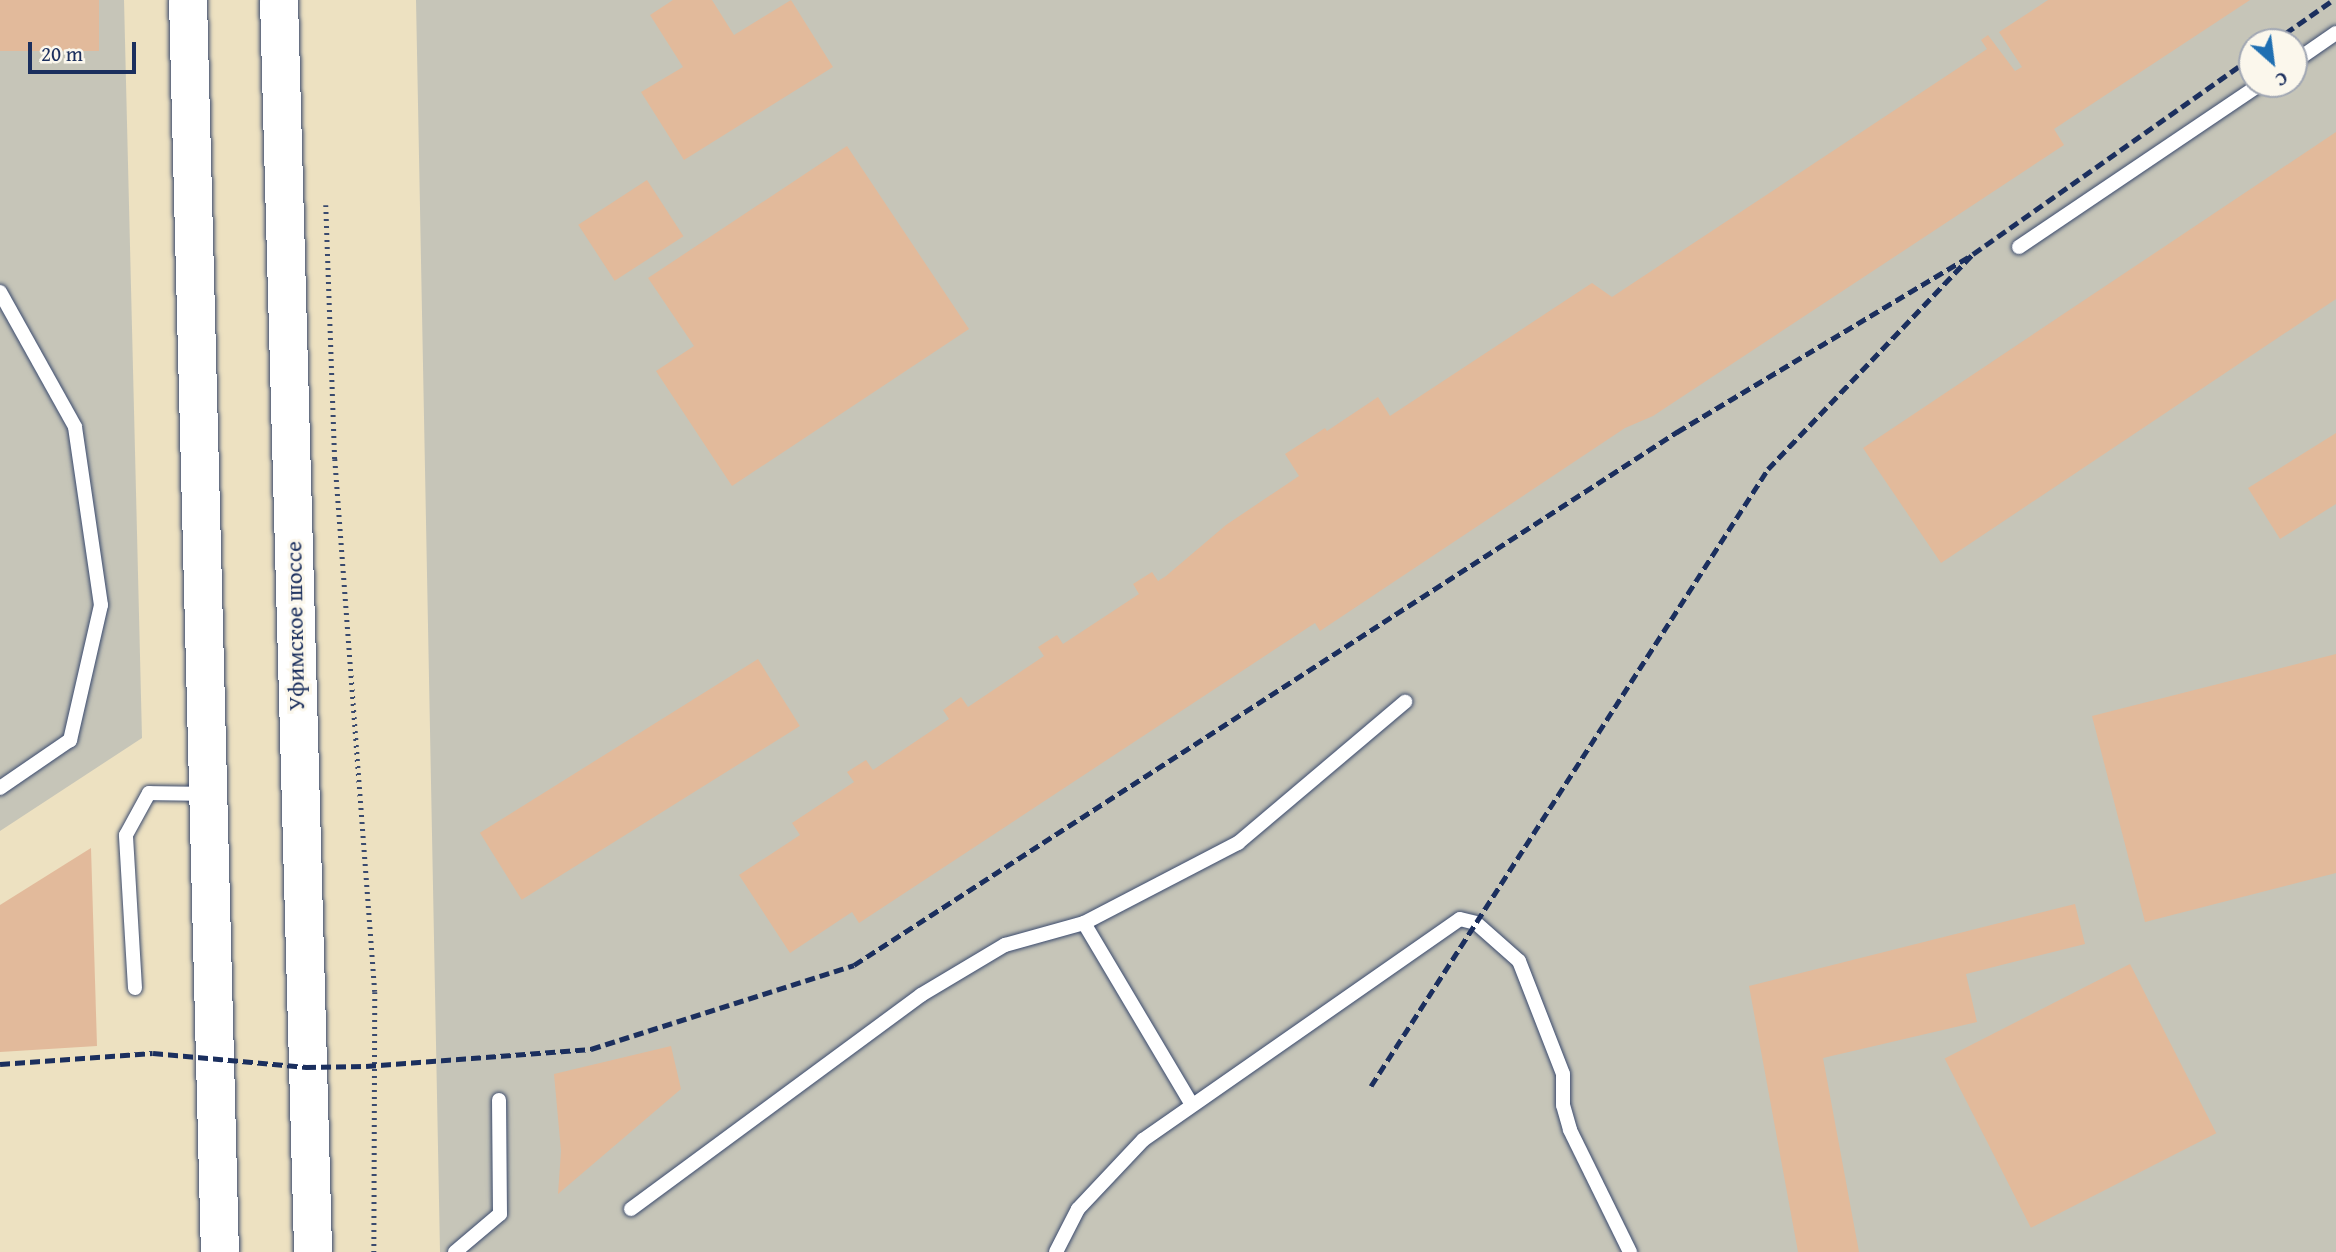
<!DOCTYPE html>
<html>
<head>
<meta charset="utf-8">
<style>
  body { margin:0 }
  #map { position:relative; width:2336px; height:1252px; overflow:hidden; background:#ede1c1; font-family:"Gentium Book Plus",serif }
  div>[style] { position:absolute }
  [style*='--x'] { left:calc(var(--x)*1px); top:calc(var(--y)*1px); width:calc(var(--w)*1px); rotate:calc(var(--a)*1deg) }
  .industrial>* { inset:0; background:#c6c5b8 }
  .building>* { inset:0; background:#e2ba9b; transform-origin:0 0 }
  .path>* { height:4.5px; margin-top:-2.25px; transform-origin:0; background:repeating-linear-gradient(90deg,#3a4a6d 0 2px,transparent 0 7px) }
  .roads { filter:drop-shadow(0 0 2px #3a4a6d) drop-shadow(0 0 2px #3a4a6d) }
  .service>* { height:14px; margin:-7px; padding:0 7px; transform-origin:7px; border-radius:7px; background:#fff }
  .primary>* { height:38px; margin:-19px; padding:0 19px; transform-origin:19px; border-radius:19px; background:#fff }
  .rail>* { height:5px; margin-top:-2.5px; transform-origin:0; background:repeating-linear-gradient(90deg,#1b2f5e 0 10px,transparent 0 15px) }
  span { translate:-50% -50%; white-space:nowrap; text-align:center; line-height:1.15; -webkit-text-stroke:6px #fbf7ec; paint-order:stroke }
  .street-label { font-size:23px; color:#1b2f5e }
  .north { position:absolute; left:2238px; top:28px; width:70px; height:70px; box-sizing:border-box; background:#fbf7ec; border:2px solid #a1a7b3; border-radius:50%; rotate:152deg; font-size:19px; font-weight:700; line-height:28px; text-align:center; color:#1b2f5e }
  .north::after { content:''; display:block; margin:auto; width:24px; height:32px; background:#1f6fb2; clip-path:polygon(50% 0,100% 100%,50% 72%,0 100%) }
  .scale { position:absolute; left:28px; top:42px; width:108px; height:32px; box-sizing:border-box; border:4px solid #1b2f5e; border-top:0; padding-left:9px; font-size:21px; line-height:24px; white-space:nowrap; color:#1b2f5e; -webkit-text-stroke:5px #fbf7ec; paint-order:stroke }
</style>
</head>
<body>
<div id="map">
  <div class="industrial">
    <i style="clip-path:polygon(0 0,124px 0,142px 738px,0 831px)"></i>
    <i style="clip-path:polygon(evenodd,416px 0,2336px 0,2336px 1252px,440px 1252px,416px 0,2252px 42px,2294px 42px,2294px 84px,2252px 84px,2252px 42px)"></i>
  </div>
  <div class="building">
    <i style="left:0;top:0;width:99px;height:51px"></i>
    <i style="clip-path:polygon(673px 0,712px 0,734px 35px,791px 0,833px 67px,684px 160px,641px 92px,683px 67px,650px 15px)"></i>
    <i style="clip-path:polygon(2048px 0,2250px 0,2054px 129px,2064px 145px,1653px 416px,1625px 428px,1320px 631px,1315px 623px,859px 923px,852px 912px,790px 953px,739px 875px,800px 835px,792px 823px,854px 782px,847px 772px,866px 760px,873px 770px,949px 719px,943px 710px,961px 697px,968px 707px,1044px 656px,1038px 647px,1057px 635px,1063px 644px,1139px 594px,1133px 584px,1152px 572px,1158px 581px,1166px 576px,1226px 525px,1299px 476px,1285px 454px,1325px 428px,1327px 431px,1378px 397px,1390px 416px,1592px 283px,1612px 297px,1987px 49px,1981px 40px,1988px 35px,2015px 71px,2022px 67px,1999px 32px)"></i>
    <i style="clip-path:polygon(2336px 132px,2336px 299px,1941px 563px,1863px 448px)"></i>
    <i style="clip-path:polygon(847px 146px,969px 329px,732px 486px,656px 371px,694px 346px,648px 278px)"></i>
    <i style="left:647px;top:180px;width:67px;height:82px;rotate:57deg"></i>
    <i style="clip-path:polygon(2336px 433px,2336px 504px,2280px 539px,2248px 488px)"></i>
    <i style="clip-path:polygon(2336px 654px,2336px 873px,2145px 922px,2092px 716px)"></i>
    <i style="left:758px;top:659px;width:79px;height:328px;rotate:58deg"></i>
    <i style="clip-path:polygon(91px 848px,97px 1046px,0 1052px,0 905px)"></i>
    <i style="clip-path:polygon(2075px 904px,2085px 944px,1966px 974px,1977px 1022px,1823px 1058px,1859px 1252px,1798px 1252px,1749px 986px)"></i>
    <i style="left:2130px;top:964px;width:190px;height:208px;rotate:63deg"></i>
    <i style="clip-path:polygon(671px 1046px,681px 1089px,558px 1194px,561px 1151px,554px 1074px)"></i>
  </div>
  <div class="path">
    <i style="--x:326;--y:205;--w:254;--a:88"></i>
    <i style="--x:335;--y:459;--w:534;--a:85.71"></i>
    <i style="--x:375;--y:992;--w:260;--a:90.2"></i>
  </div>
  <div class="roads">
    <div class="service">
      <i style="--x:2294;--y:62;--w:51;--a:-34.6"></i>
      <i style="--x:2019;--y:247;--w:292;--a:-34"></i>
      <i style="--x:0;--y:292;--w:154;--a:60.9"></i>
      <i style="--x:75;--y:427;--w:180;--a:81.7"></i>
      <i style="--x:101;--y:605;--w:139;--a:102.9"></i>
      <i style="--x:70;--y:740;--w:85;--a:145.6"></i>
      <i style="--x:1084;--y:923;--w:174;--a:-27.5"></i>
      <i style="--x:1238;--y:843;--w:219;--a:-40.2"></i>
      <i style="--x:135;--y:988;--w:153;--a:-93.4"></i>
      <i style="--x:126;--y:835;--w:48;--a:-61.3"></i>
      <i style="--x:149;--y:793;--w:57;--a:1"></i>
      <i style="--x:631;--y:1209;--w:360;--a:-36.4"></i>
      <i style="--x:921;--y:995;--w:98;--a:-30.8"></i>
      <i style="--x:1005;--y:945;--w:82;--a:-15.6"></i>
      <i style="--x:1084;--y:923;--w:209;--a:59.3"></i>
      <i style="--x:455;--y:1252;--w:59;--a:-40.2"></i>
      <i style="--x:500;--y:1214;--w:114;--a:-90.5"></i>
      <i style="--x:1056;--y:1252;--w:48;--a:-62.9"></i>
      <i style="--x:1078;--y:1209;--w:95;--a:-46.7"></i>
      <i style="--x:1143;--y:1140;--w:386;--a:-34.9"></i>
      <i style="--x:1460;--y:919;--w:16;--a:14"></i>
      <i style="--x:1476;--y:923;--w:57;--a:41.5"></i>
      <i style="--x:1519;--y:961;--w:121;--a:68.7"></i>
      <i style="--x:1563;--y:1074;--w:31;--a:90"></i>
      <i style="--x:1563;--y:1105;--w:26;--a:74"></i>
      <i style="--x:1570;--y:1130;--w:136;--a:63.8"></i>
    </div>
    <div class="primary">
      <i style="--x:188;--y:0;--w:1252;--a:88.54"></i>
      <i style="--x:279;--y:0;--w:1252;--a:88.44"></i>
    </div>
  </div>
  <div class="rail">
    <i style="--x:2273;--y:42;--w:73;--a:-35"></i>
    <i style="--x:0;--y:1064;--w:153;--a:-4.1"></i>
    <i style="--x:153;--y:1053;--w:154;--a:5.2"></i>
    <i style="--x:306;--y:1067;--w:60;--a:-1"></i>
    <i style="--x:366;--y:1066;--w:226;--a:-4.3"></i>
    <i style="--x:591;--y:1049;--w:276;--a:-17.7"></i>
    <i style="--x:854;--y:965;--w:981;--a:-32.93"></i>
    <i style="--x:1677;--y:432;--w:345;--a:-31"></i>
    <i style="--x:1371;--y:1086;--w:734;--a:-57.24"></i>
    <i style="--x:1768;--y:469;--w:297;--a:-46.4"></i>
    <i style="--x:1973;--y:254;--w:342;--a:-35.2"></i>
  </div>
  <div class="street-label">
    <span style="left:295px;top:626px;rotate:-91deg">Уфимское шоссе</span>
  </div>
  <div class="north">С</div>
  <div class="scale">20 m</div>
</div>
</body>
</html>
